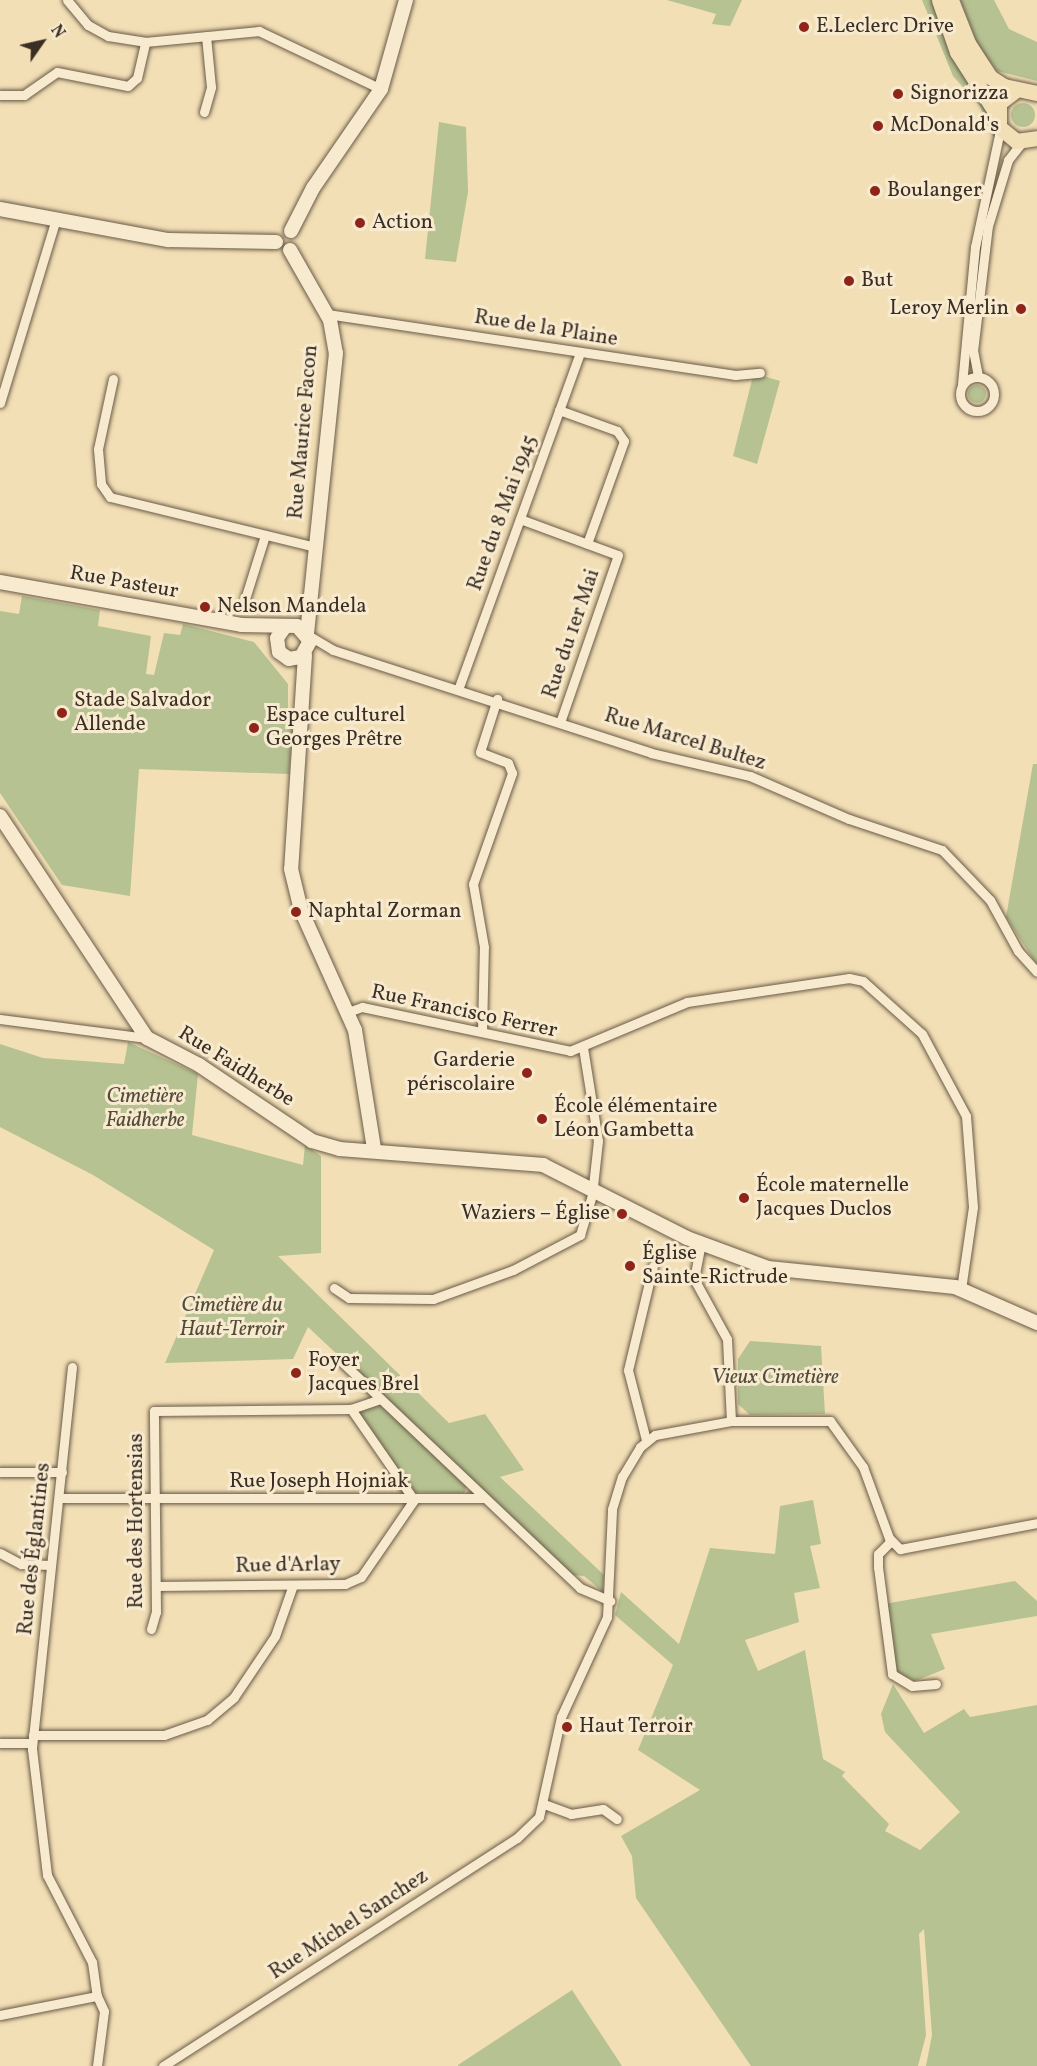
<!DOCTYPE html>
<html>
<head>
<meta charset="utf-8">
<style>
  body { margin:0 }
  #map { position:relative; width:1037px; height:2066px; overflow:hidden; background:#f3dfb5; font-family:Vollkorn,serif }
  div>[style] { position:absolute }
  [style*='--x'] { left:calc(var(--x)*1px); top:calc(var(--y)*1px); width:calc(var(--w)*1px); rotate:calc(var(--a)*1deg) }
  .green>* { inset:0; background:#b6c291 }
  .round { border-radius:50% }
  .roads { filter:drop-shadow(0 0 2px #695b49) drop-shadow(0 0 2px #695b49) }
  .street>* { height:9px; margin:-4.5px; padding:0 4.5px; transform-origin:4.5px; border-radius:4.5px; background:#f7eacf }
  .street>.ring { margin:-4.5px; padding:0; box-sizing:content-box; background:none; border:9px solid #f7eacf; border-radius:50% }
  .secondary>* { height:14px; margin:-7px; padding:0 7px; transform-origin:7px; border-radius:7px; background:#f7eacf }
  .primary>* { height:15px; margin:-7.5px; padding:0 7.5px; transform-origin:7.5px; border-radius:7.5px; background:#f3dfb5 }
  .dots>* { width:16px; height:16px; translate:-50% -50%; box-sizing:border-box; border:3px solid #f7eacf; border-radius:50% }
  span { translate:-50% -50%; white-space:nowrap; text-align:center; line-height:1.15; -webkit-text-stroke:6px #f7eacf; paint-order:stroke }
  .poi-label { font-size:21px; color:#3b2f25 }
  .left { translate:0 -50%; text-align:left }
  .right { translate:-100% -50%; text-align:right }
  .street-label { font-size:21px; color:#3b2f25 }
  .park-label { font-size:21px; color:#544c3b; font-style:italic }
  .north { position:absolute; left:12px; top:12px; width:60px; height:60px; -webkit-text-stroke:4px #f7eacf; paint-order:stroke; rotate:56deg; font-size:16px; font-weight:700; line-height:24px; text-align:center; color:#3b2f25 }
  .north::after { content:''; display:block; margin:auto; width:21px; height:27px; background:#3b2f25; clip-path:polygon(50% 0,100% 100%,50% 72%,0 100%) }
</style>
</head>
<body>
<div id="map">
  <div class="green">
    <i style="clip-path:polygon(667px 0,742px 0,730px 26px,712px 24px,716px 14px)"></i>
    <i style="clip-path:polygon(922px 0,936px 0,988px 103px,997px 145px,980px 106px,953px 76px)"></i>
    <i style="clip-path:polygon(960px 0,994px 0,1009px 29px,1037px 42px,1037px 81px,997px 71px,979px 49px)"></i>
    <i class="round" style="left:1011px;top:103px;width:24px;height:24px"></i>
    <i style="clip-path:polygon(439px 122px,466px 127px,468px 192px,456px 262px,425px 259px)"></i>
    <i style="clip-path:polygon(760px 375px,780px 381px,757px 464px,733px 456px,753px 376px)"></i>
    <i class="round" style="left:968px;top:385px;width:18px;height:18px"></i>
    <i style="clip-path:polygon(22px 596px,100px 610px,98px 626px,151px 636px,146px 674px,154px 675px,164px 633px,180px 635px,183px 624px,254px 642px,288px 684px,288px 714px,293px 717px,289px 774px,139px 769px,130px 896px,62px 885px,0 793px,0 611px,19px 614px)"></i>
    <i style="clip-path:polygon(1033px 764px,1037px 764px,1037px 965px,1006px 917px)"></i>
    <i style="clip-path:polygon(128px 1042px,198px 1074px,192px 1135px,303px 1165px,305px 1145px,321px 1156px,321px 1253px,278px 1256px,449px 1423px,485px 1414px,524px 1470px,500px 1477px,604px 1575px,603px 1592px,584px 1576px,572px 1575px,308px 1327px,293px 1359px,165px 1363px,214px 1250px,93px 1175px,0 1127px,0 1044px,43px 1058px,124px 1064px)"></i>
    <i style="clip-path:polygon(750px 1341px,821px 1346px,825px 1414px,750px 1415px,738px 1404px,738px 1359px)"></i>
    <i style="clip-path:polygon(379px 1403px,467px 1486px,464px 1493px,414px 1492px,358px 1412px)"></i>
    <i style="clip-path:polygon(813px 1500px,821px 1544px,810px 1546px,820px 1588px,794px 1593px,799px 1622px,745px 1640px,758px 1671px,805px 1650px,823px 1759px,845px 1772px,842px 1776px,889px 1824px,885px 1831px,920px 1850px,960px 1812px,885px 1732px,881px 1714px,893px 1684px,924px 1733px,964px 1709px,970px 1717px,1037px 1705px,1037px 2066px,926px 2066px,932px 2035px,924px 1929px,919px 1934px,926px 2035px,918px 2066px,751px 2066px,636px 1898px,632px 1856px,621px 1836px,700px 1790px,638px 1750px,673px 1665px,615px 1615px,621px 1592px,679px 1644px,710px 1548px,775px 1554px,780px 1506px)"></i>
    <i style="clip-path:polygon(1015px 1581px,1037px 1601px,1037px 1616px,931px 1634px,945px 1669px,915px 1681px,895px 1672px,884px 1604px)"></i>
    <i style="clip-path:polygon(572px 1990px,622px 2066px,458px 2066px,458px 2065px)"></i>
  </div>
  <div class="roads">
    <div class="street">
      <i style="--x:67;--y:0;--w:33;--a:50"></i>
      <i style="--x:88;--y:25;--w:23;--a:29"></i>
      <i style="--x:108;--y:36;--w:37;--a:9"></i>
      <i style="--x:145;--y:42;--w:115;--a:-5.5"></i>
      <i style="--x:259;--y:31;--w:135;--a:25.4"></i>
      <i style="--x:0;--y:95;--w:24;--a:0"></i>
      <i style="--x:24;--y:95;--w:40;--a:-34.9"></i>
      <i style="--x:57;--y:72;--w:72;--a:11.2"></i>
      <i style="--x:128;--y:86;--w:12;--a:-42"></i>
      <i style="--x:137;--y:78;--w:37;--a:-77"></i>
      <i style="--x:204;--y:112;--w:26;--a:-74"></i>
      <i style="--x:211;--y:87;--w:51;--a:-95.6"></i>
      <i style="--x:327;--y:314;--w:413;--a:8.5"></i>
      <i style="--x:735;--y:375;--w:25;--a:-5"></i>
      <i style="--x:978;--y:376;--w:25;--a:-101"></i>
      <i style="--x:973;--y:351;--w:126;--a:-83.2"></i>
      <i style="--x:988;--y:226;--w:69;--a:-73.1"></i>
      <i style="--x:1008;--y:160;--w:23;--a:-52"></i>
      <i class="ring" style="left:960px;top:377px;width:25px;height:25px"></i>
      <i style="--x:113;--y:379;--w:72;--a:102.1"></i>
      <i style="--x:98;--y:449;--w:35;--a:85"></i>
      <i style="--x:101;--y:484;--w:16;--a:55"></i>
      <i style="--x:110;--y:497;--w:211;--a:13.7"></i>
      <i style="--x:962;--y:384;--w:138;--a:-84.6"></i>
      <i style="--x:975;--y:247;--w:120;--a:-77.9"></i>
      <i style="--x:0;--y:403;--w:192;--a:-73.1"></i>
      <i style="--x:559;--y:410;--w:62;--a:19.9"></i>
      <i style="--x:617;--y:431;--w:12;--a:55"></i>
      <i style="--x:624;--y:441;--w:109;--a:109.8"></i>
      <i style="--x:520;--y:519;--w:104;--a:20.2"></i>
      <i style="--x:618;--y:555;--w:175;--a:109.1"></i>
      <i style="--x:245;--y:599;--w:67;--a:-72.6"></i>
      <i style="--x:308;--y:635;--w:29;--a:31"></i>
      <i style="--x:333;--y:650;--w:334;--a:17.9"></i>
      <i style="--x:651;--y:753;--w:102;--a:13.1"></i>
      <i style="--x:750;--y:776;--w:108;--a:23.5"></i>
      <i style="--x:849;--y:819;--w:98;--a:18.4"></i>
      <i style="--x:942;--y:850;--w:69;--a:46.2"></i>
      <i style="--x:990;--y:900;--w:58;--a:61.2"></i>
      <i style="--x:1018;--y:951;--w:28;--a:48"></i>
      <i style="--x:459;--y:687;--w:356;--a:-70.1"></i>
      <i style="--x:348;--y:1012;--w:15;--a:-20"></i>
      <i style="--x:362;--y:1007;--w:213;--a:11.9"></i>
      <i style="--x:570;--y:1051;--w:127;--a:-22.7"></i>
      <i style="--x:687;--y:1002;--w:164;--a:-8.4"></i>
      <i style="--x:849;--y:978;--w:14;--a:12"></i>
      <i style="--x:863;--y:981;--w:79;--a:41.9"></i>
      <i style="--x:922;--y:1034;--w:93;--a:61.8"></i>
      <i style="--x:966;--y:1116;--w:91;--a:85.6"></i>
      <i style="--x:973;--y:1207;--w:83;--a:98.3"></i>
      <i style="--x:0;--y:1019;--w:148;--a:7.4"></i>
      <i style="--x:482;--y:1032;--w:85;--a:-88.7"></i>
      <i style="--x:484;--y:947;--w:64;--a:-99.9"></i>
      <i style="--x:473;--y:884;--w:118;--a:-70.6"></i>
      <i style="--x:512;--y:773;--w:11;--a:-112"></i>
      <i style="--x:508;--y:763;--w:30;--a:-159"></i>
      <i style="--x:480;--y:752;--w:56;--a:-72.2"></i>
      <i style="--x:334;--y:1288;--w:18;--a:34"></i>
      <i style="--x:349;--y:1298;--w:84;--a:0.7"></i>
      <i style="--x:433;--y:1299;--w:85;--a:-19.9"></i>
      <i style="--x:513;--y:1270;--w:76;--a:-27.6"></i>
      <i style="--x:580;--y:1235;--w:42;--a:-73.3"></i>
      <i style="--x:592;--y:1195;--w:54;--a:-83.7"></i>
      <i style="--x:598;--y:1141;--w:95;--a:-99.1"></i>
      <i style="--x:343;--y:1363;--w:327;--a:43.5"></i>
      <i style="--x:580;--y:1588;--w:33;--a:23"></i>
      <i style="--x:72;--y:1367;--w:384;--a:96"></i>
      <i style="--x:32;--y:1749;--w:127;--a:83.2"></i>
      <i style="--x:47;--y:1875;--w:98;--a:62.7"></i>
      <i style="--x:92;--y:1962;--w:34;--a:82"></i>
      <i style="--x:731;--y:1421;--w:99;--a:0"></i>
      <i style="--x:830;--y:1421;--w:57;--a:54.3"></i>
      <i style="--x:863;--y:1467;--w:76;--a:69.9"></i>
      <i style="--x:889;--y:1538;--w:16;--a:45"></i>
      <i style="--x:900;--y:1549;--w:139;--a:-10.7"></i>
      <i style="--x:646;--y:1440;--w:72;--a:-104.4"></i>
      <i style="--x:628;--y:1370;--w:107;--a:-76.5"></i>
      <i style="--x:0;--y:1472;--w:62;--a:0"></i>
      <i style="--x:60;--y:1498;--w:423;--a:0"></i>
      <i style="--x:891;--y:1541;--w:18;--a:135"></i>
      <i style="--x:878;--y:1554;--w:13;--a:90"></i>
      <i style="--x:878;--y:1567;--w:108;--a:82.5"></i>
      <i style="--x:892;--y:1674;--w:23;--a:31"></i>
      <i style="--x:912;--y:1686;--w:24;--a:-5"></i>
      <i style="--x:0;--y:1553;--w:24;--a:28"></i>
      <i style="--x:21;--y:1564;--w:30;--a:2"></i>
      <i style="--x:156;--y:1586;--w:189;--a:-0.6"></i>
      <i style="--x:345;--y:1584;--w:17;--a:-24"></i>
      <i style="--x:361;--y:1577;--w:93;--a:-55.5"></i>
      <i style="--x:414;--y:1500;--w:111;--a:-124.7"></i>
      <i style="--x:151;--y:1629;--w:18;--a:-74"></i>
      <i style="--x:156;--y:1612;--w:201;--a:-90.6"></i>
      <i style="--x:154;--y:1411;--w:197;--a:-0.6"></i>
      <i style="--x:351;--y:1409;--w:31;--a:-19"></i>
      <i style="--x:33;--y:1735;--w:131;--a:0"></i>
      <i style="--x:164;--y:1735;--w:46;--a:-19.2"></i>
      <i style="--x:207;--y:1720;--w:35;--a:-40"></i>
      <i style="--x:234;--y:1697;--w:73;--a:-56.1"></i>
      <i style="--x:275;--y:1636;--w:54;--a:-70.6"></i>
      <i style="--x:0;--y:1743;--w:32;--a:0"></i>
      <i style="--x:544;--y:1804;--w:29;--a:20"></i>
      <i style="--x:571;--y:1814;--w:32;--a:-9"></i>
      <i style="--x:603;--y:1809;--w:17;--a:36"></i>
      <i style="--x:0;--y:2015;--w:99;--a:-11.1"></i>
      <i style="--x:97;--y:2066;--w:55;--a:-82.7"></i>
      <i style="--x:104;--y:2011;--w:17;--a:-115"></i>
      <i style="--x:163;--y:2066;--w:421;--a:-32.8"></i>
      <i style="--x:517;--y:1838;--w:30;--a:-44"></i>
      <i style="--x:539;--y:1817;--w:102;--a:-77.6"></i>
      <i style="--x:561;--y:1717;--w:110;--a:-65.3"></i>
      <i style="--x:607;--y:1617;--w:108;--a:-87.3"></i>
      <i style="--x:612;--y:1509;--w:34;--a:-73"></i>
      <i style="--x:622;--y:1477;--w:35;--a:-59"></i>
      <i style="--x:640;--y:1447;--w:19;--a:-39"></i>
      <i style="--x:655;--y:1435;--w:77;--a:-10.4"></i>
      <i style="--x:731;--y:1421;--w:82;--a:-92.8"></i>
      <i style="--x:727;--y:1339;--w:68;--a:-118.8"></i>
      <i style="--x:694;--y:1279;--w:36;--a:-79"></i>
    </div>
    <div class="secondary">
      <i style="--x:0;--y:209;--w:171;--a:10.5"></i>
      <i style="--x:168;--y:240;--w:108;--a:1.1"></i>
      <i style="--x:291;--y:231;--w:48;--a:-62.9"></i>
      <i style="--x:313;--y:188;--w:120;--a:-55.5"></i>
      <i style="--x:381;--y:89;--w:92;--a:-74.3"></i>
      <i style="--x:290;--y:250;--w:81;--a:60.3"></i>
      <i style="--x:330;--y:320;--w:34;--a:80"></i>
      <i style="--x:336;--y:353;--w:281;--a:95.9"></i>
      <i style="--x:0;--y:582;--w:245;--a:10.1"></i>
      <i style="--x:241;--y:625;--w:56;--a:1"></i>
      <i style="--x:297;--y:626;--w:20;--a:49"></i>
      <i style="--x:310;--y:641;--w:18;--a:119"></i>
      <i style="--x:301;--y:657;--w:12;--a:171"></i>
      <i style="--x:289;--y:659;--w:12;--a:-145"></i>
      <i style="--x:279;--y:652;--w:14;--a:-98"></i>
      <i style="--x:277;--y:638;--w:12;--a:-55"></i>
      <i style="--x:305;--y:655;--w:214;--a:93.7"></i>
      <i style="--x:291;--y:869;--w:42;--a:76.3"></i>
      <i style="--x:301;--y:910;--w:132;--a:65.8"></i>
      <i style="--x:355;--y:1030;--w:121;--a:80.9"></i>
      <i style="--x:0;--y:816;--w:266;--a:56.5"></i>
      <i style="--x:147;--y:1038;--w:59;--a:27.4"></i>
      <i style="--x:199;--y:1065;--w:136;--a:33.9"></i>
      <i style="--x:312;--y:1141;--w:29;--a:16"></i>
      <i style="--x:340;--y:1149;--w:204;--a:4.5"></i>
      <i style="--x:543;--y:1165;--w:161;--a:26.9"></i>
      <i style="--x:687;--y:1238;--w:86;--a:20.3"></i>
      <i style="--x:768;--y:1268;--w:188;--a:5.8"></i>
      <i style="--x:955;--y:1287;--w:90;--a:23.7"></i>
    </div>
    <div class="primary">
      <i style="--x:939;--y:0;--w:55;--a:70.9"></i>
      <i style="--x:957;--y:52;--w:72;--a:57.4"></i>
      <i style="--x:951;--y:0;--w:46;--a:68.4"></i>
      <i style="--x:968;--y:43;--w:40;--a:57.1"></i>
      <i style="--x:990;--y:77;--w:17;--a:33"></i>
      <i style="--x:1004;--y:86;--w:34;--a:12"></i>
      <i style="--x:1016;--y:90;--w:21;--a:143"></i>
      <i style="--x:999;--y:103;--w:24;--a:90"></i>
      <i style="--x:999;--y:127;--w:22;--a:39"></i>
      <i style="--x:1016;--y:141;--w:21;--a:-8"></i>
    </div>
  </div>
  <div class="dots">
    <i style="left:804px;top:27px;background:#8f2418"></i>
    <i style="left:898px;top:94px;background:#8f2418"></i>
    <i style="left:878px;top:126px;background:#8f2418"></i>
    <i style="left:875px;top:191px;background:#8f2418"></i>
    <i style="left:360px;top:223px;background:#8f2418"></i>
    <i style="left:849px;top:281px;background:#8f2418"></i>
    <i style="left:1021px;top:309px;background:#8f2418"></i>
    <i style="left:205px;top:607px;background:#8f2418"></i>
    <i style="left:62px;top:713px;background:#8f2418"></i>
    <i style="left:254px;top:728px;background:#8f2418"></i>
    <i style="left:296px;top:912px;background:#8f2418"></i>
    <i style="left:527px;top:1073px;background:#8f2418"></i>
    <i style="left:542px;top:1119px;background:#8f2418"></i>
    <i style="left:744px;top:1198px;background:#8f2418"></i>
    <i style="left:622px;top:1214px;background:#8f2418"></i>
    <i style="left:630px;top:1266px;background:#8f2418"></i>
    <i style="left:296px;top:1373px;background:#8f2418"></i>
    <i style="left:567px;top:1727px;background:#8f2418"></i>
  </div>
  <div class="poi-label">
    <span class="left" style="left:816px;top:27px">E.Leclerc Drive</span>
    <span class="left" style="left:910px;top:94px">Signorizza</span>
    <span class="left" style="left:890px;top:126px">McDonald's</span>
    <span class="left" style="left:887px;top:191px">Boulanger</span>
    <span class="left" style="left:372px;top:223px">Action</span>
    <span class="left" style="left:861px;top:281px">But</span>
    <span class="right" style="left:1009px;top:309px">Leroy Merlin</span>
    <span class="left" style="left:217px;top:607px">Nelson Mandela</span>
    <span class="left" style="left:74px;top:713px">Stade Salvador<br>Allende</span>
    <span class="left" style="left:266px;top:728px">Espace culturel<br>Georges Prêtre</span>
    <span class="left" style="left:308px;top:912px">Naphtal Zorman</span>
    <span class="right" style="left:515px;top:1073px">Garderie<br>périscolaire</span>
    <span class="left" style="left:554px;top:1119px">École élémentaire<br>Léon Gambetta</span>
    <span class="left" style="left:756px;top:1198px">École maternelle<br>Jacques Duclos</span>
    <span class="right" style="left:610px;top:1214px">Waziers – Église</span>
    <span class="left" style="left:642px;top:1266px">Église<br>Sainte-Rictrude</span>
    <span class="left" style="left:308px;top:1373px">Foyer<br>Jacques Brel</span>
    <span class="left" style="left:579px;top:1727px">Haut Terroir</span>
  </div>
  <div class="street-label">
    <span style="left:546px;top:329px;rotate:9deg">Rue de la Plaine</span>
    <span style="left:304px;top:432px;rotate:-85deg">Rue Maurice Facon</span>
    <span style="left:503px;top:513px;rotate:-70deg">Rue du 8 Mai 1945</span>
    <span style="left:124px;top:583px;rotate:10deg">Rue Pasteur</span>
    <span style="left:572px;top:634px;rotate:-71deg">Rue du 1er Mai</span>
    <span style="left:685px;top:740px;rotate:17deg">Rue Marcel Bultez</span>
    <span style="left:464px;top:1012px;rotate:12deg">Rue Francisco Ferrer</span>
    <span style="left:236px;top:1067px;rotate:32deg">Rue Faidherbe</span>
    <span style="left:319px;top:1482px">Rue Joseph Hojniak</span>
    <span style="left:137px;top:1521px;rotate:-90deg">Rue des Hortensias</span>
    <span style="left:35px;top:1549px;rotate:-84deg">Rue des Églantines</span>
    <span style="left:288px;top:1566px;rotate:-1deg">Rue d'Arlay</span>
    <span style="left:349px;top:1925px;rotate:-33deg">Rue Michel Sanchez</span>
  </div>
  <div class="park-label">
    <span style="left:145px;top:1109px">Cimetière<br>Faidherbe</span>
    <span style="left:232px;top:1318px">Cimetière du<br>Haut-Terroir</span>
    <span style="left:775px;top:1378px">Vieux Cimetière</span>
  </div>
  <div class="north">N</div>
</div>
</body>
</html>
